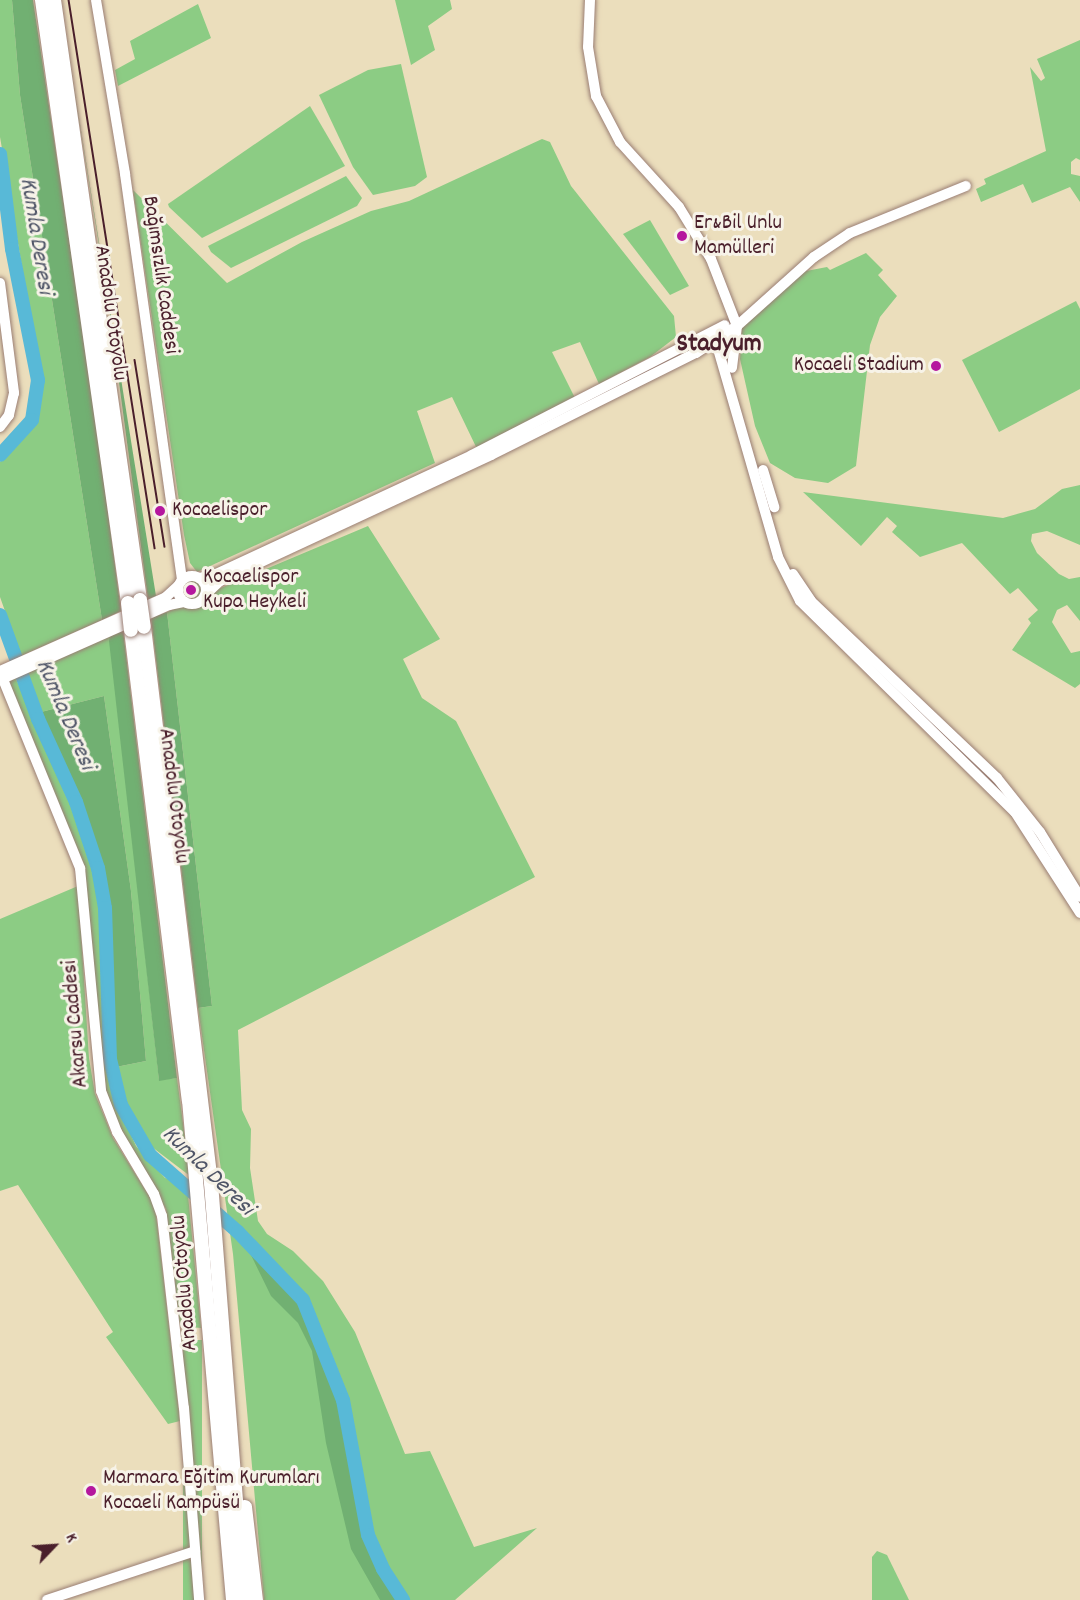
<!DOCTYPE html>
<html>
<head>
<meta charset="utf-8">
<style>
  body { margin:0 }
  #map { position:relative; width:1080px; height:1600px; overflow:hidden; background:#ebdebc; font-family:Dekko,sans-serif }
  div>[style] { position:absolute }
  [style*='--x'] { left:calc(var(--x)*1px); top:calc(var(--y)*1px); width:calc(var(--w)*1px); rotate:calc(var(--a)*1deg) }
  .green>* { inset:0; background:#8ccc84; transform-origin:0 0 }
  .round { border-radius:50% }
  .forest>* { inset:0; background:#71b072 }
  .river>* { height:14px; margin:-7px; padding:0 7px; transform-origin:7px; border-radius:7px; background:#58b9d7 }
  .roads { filter:drop-shadow(0 0 2px #9a7e74) drop-shadow(0 0 2px #9a7e74) }
  .secondary>* { height:10px; margin:-5px; padding:0 5px; transform-origin:5px; border-radius:5px; background:#fff }
  .secondary>.ring { margin:-5px; padding:0; box-sizing:content-box; background:none; border:10px solid #fff; border-radius:50% }
  .highway>* { height:14px; margin:-7px; padding:0 7px; transform-origin:7px; border-radius:7px; background:#fff }
  .tram>* { height:1.5px; margin:-0.75px; padding:0 0.75px; transform-origin:0.75px; border-radius:0.75px; background:#4a1f2b }
  .bridges { filter:drop-shadow(0 0 2px #9a7e74) drop-shadow(0 0 2px #9a7e74) }
  .highway-bridge>* { height:14px; margin:-7px; padding:0 7px; transform-origin:7px; border-radius:7px; background:#fff }
  .dots>* { width:16px; height:16px; translate:-50% -50%; box-sizing:border-box; border:3px solid #f7f3e8; border-radius:50% }
  span { translate:-50% -50%; white-space:nowrap; text-align:center; line-height:1.15; -webkit-text-stroke:6px #f7f3e8; paint-order:stroke }
  .poi-label { font-size:22px; color:#4a1f2b }
  .left { translate:0 -50%; text-align:left }
  .right { translate:-100% -50%; text-align:right }
  .street-label { font-size:22px; color:#4a1f2b }
  .water-label { font-size:24px; color:#4f5567; font-style:italic }
  .quarter-label { font-size:26px; color:#4a1f2b; font-weight:700 }
  .north { position:absolute; left:24px; top:1516px; width:60px; height:60px; -webkit-text-stroke:4px #f7f3e8; paint-order:stroke; rotate:65deg; font-size:16px; font-weight:700; line-height:24px; text-align:center; color:#4a1f2b }
  .north::after { content:''; display:block; margin:auto; width:21px; height:27px; background:#4a1f2b; clip-path:polygon(50% 0,100% 100%,50% 72%,0 100%) }
</style>
</head>
<body>
<div id="map">
  <div class="green">
    <i style="clip-path:polygon(0 0,12px 0,20px 95px,102px 620px,21px 656px,0 597px,0 462px,36px 421px,42px 385px,0 137px)"></i>
    <i style="clip-path:polygon(395px 0,450px 0,452px 9px,428px 26px,435px 50px,411px 65px)"></i>
    <i style="clip-path:polygon(198px 4px,211px 38px,118px 86px,115px 70px,135px 59px,130px 41px)"></i>
    <i style="clip-path:polygon(1080px 40px,1080px 160px,1076px 158px,1071px 162px,1071px 174px,1080px 176px,1080px 202px,1070px 187px,1032px 203px,1023px 184px,981px 202px,976px 189px,986px 184px,984px 179px,1046px 151px,1030px 67px,1041px 81px,1045px 78px,1037px 59px)"></i>
    <i style="clip-path:polygon(401px 64px,427px 177px,415px 186px,373px 195px,353px 167px,319px 95px,368px 70px)"></i>
    <i style="clip-path:polygon(310px 106px,345px 166px,202px 238px,169px 207px,168px 204px)"></i>
    <i style="clip-path:polygon(542px 139px,550px 142px,571px 186px,674px 316px,676px 337px,650px 357px,599px 384px,580px 342px,552px 352px,578px 404px,479px 453px,452px 397px,417px 411px,435px 463px,197px 572px,190px 563px,184px 535px,133px 190px,227px 283px,302px 242px,371px 211px,409px 201px)"></i>
    <i style="clip-path:polygon(346px 176px,362px 198px,357px 206px,231px 268px,211px 252px,208px 246px)"></i>
    <i style="clip-path:polygon(650px 220px,689px 286px,670px 295px,623px 234px)"></i>
    <i style="clip-path:polygon(866px 253px,883px 270px,878px 275px,897px 296px,880px 317px,870px 345px,856px 466px,828px 483px,795px 478px,770px 463px,755px 426px,740px 359px,742px 325px,801px 272px,827px 267px,830px 270px)"></i>
    <i style="clip-path:polygon(1076px 301px,1080px 309px,1080px 389px,999px 432px,962px 360px)"></i>
    <i style="clip-path:polygon(1080px 485px,1080px 545px,1047px 531px,1032px 534px,1031px 541px,1037px 553px,1059px 574px,1069px 579px,1080px 577px,1080px 621px,1067px 605px,1057px 610px,1052px 622px,1071px 653px,1080px 651px,1080px 684px,1075px 688px,1012px 650px,1031px 623px,1028px 619px,1038px 610px,1018px 588px,1010px 594px,962px 543px,920px 557px,892px 532px,897px 526px,887px 517px,861px 546px,803px 492px,1003px 518px,1035px 509px,1062px 489px)"></i>
    <i style="clip-path:polygon(368px 526px,440px 639px,403px 659px,422px 698px,456px 721px,535px 877px,238px 1030px,242px 1110px,251px 1129px,250px 1168px,258px 1221px,267px 1234px,293px 1251px,323px 1281px,355px 1332px,405px 1454px,430px 1451px,474px 1547px,537px 1528px,455px 1600px,264px 1600px,233px 1254px,198px 1008px,212px 1006px,167px 612px,183px 605px,199px 604px,216px 590px)"></i>
    <i class="round" style="left:181px;top:579px;width:22px;height:22px"></i>
    <i style="clip-path:polygon(110px 635px,159px 1080px,177px 1078px,190px 1176px,148px 1144px,123px 1098px,116px 1067px,146px 1061px,131px 891px,104px 696px,41px 712px,27px 672px)"></i>
    <i style="clip-path:polygon(15px 677px,71px 801px,93px 863px,100px 905px,106px 1063px,112px 1092px,136px 1146px,165px 1178px,176px 1180px,188px 1195px,201px 1328px,180px 1326px,166px 1209px,118px 1125px,106px 1090px,83px 884px,4px 682px)"></i>
    <i style="clip-path:polygon(78px 886px,89px 1058px,95px 1094px,113px 1138px,154px 1204px,157px 1222px,180px 1421px,168px 1424px,106px 1337px,113px 1332px,18px 1185px,0 1191px,0 919px)"></i>
    <i style="left:183px;top:1340px;width:19px;height:261px"></i>
    <i style="clip-path:polygon(877px 1551px,887px 1555px,909px 1600px,872px 1600px,872px 1557px)"></i>
  </div>
  <div class="forest">
    <i style="clip-path:polygon(12px 0,33px 0,91px 384px,121px 611px,102px 620px,20px 95px)"></i>
    <i style="clip-path:polygon(60px 0,156px 596px,148px 599px,109px 308px)"></i>
    <i style="clip-path:polygon(167px 612px,212px 1006px,198px 1008px,151px 618px)"></i>
    <i style="clip-path:polygon(123px 630px,177px 1078px,159px 1081px,109px 641px,110px 635px)"></i>
    <i style="clip-path:polygon(104px 696px,131px 891px,146px 1061px,116px 1067px,108px 893px,89px 822px,41px 712px)"></i>
    <i style="clip-path:polygon(250px 1253px,291px 1290px,304px 1307px,318px 1341px,338px 1392px,365px 1539px,396px 1600px,380px 1600px,351px 1549px,326px 1443px,312px 1351px,298px 1323px,271px 1296px)"></i>
  </div>
  <div class="river">
    <i style="--x:0;--y:154;--w:96;--a:82.8"></i>
    <i style="--x:12;--y:249;--w:134;--a:78.8"></i>
    <i style="--x:38;--y:380;--w:40;--a:98.5"></i>
    <i style="--x:32;--y:420;--w:47;--a:132.4"></i>
    <i style="--x:0;--y:615;--w:111;--a:69.9"></i>
    <i style="--x:38;--y:719;--w:91;--a:65.4"></i>
    <i style="--x:76;--y:802;--w:70;--a:71.6"></i>
    <i style="--x:98;--y:868;--w:41;--a:80.1"></i>
    <i style="--x:105;--y:908;--w:151;--a:88.1"></i>
    <i style="--x:110;--y:1059;--w:47;--a:76.6"></i>
    <i style="--x:121;--y:1105;--w:58;--a:59.9"></i>
    <i style="--x:150;--y:1155;--w:117;--a:41.2"></i>
    <i style="--x:238;--y:1232;--w:94;--a:46.3"></i>
    <i style="--x:303;--y:1300;--w:108;--a:68.2"></i>
    <i style="--x:343;--y:1400;--w:137;--a:79.5"></i>
    <i style="--x:368;--y:1535;--w:37;--a:66"></i>
    <i style="--x:383;--y:1569;--w:37;--a:57"></i>
  </div>
  <div class="roads">
    <div class="secondary">
      <i style="--x:96;--y:0;--w:176;--a:80.5"></i>
      <i style="--x:125;--y:174;--w:409;--a:82"></i>
      <i style="--x:590;--y:0;--w:47;--a:92.4"></i>
      <i style="--x:588;--y:47;--w:50;--a:80.7"></i>
      <i style="--x:596;--y:96;--w:52;--a:62.4"></i>
      <i style="--x:620;--y:142;--w:88;--a:47.8"></i>
      <i style="--x:679;--y:207;--w:61;--a:58.4"></i>
      <i style="--x:711;--y:259;--w:72;--a:68.8"></i>
      <i style="--x:737;--y:326;--w:42;--a:96.8"></i>
      <i style="--x:0;--y:283;--w:111;--a:82.7"></i>
      <i style="--x:14;--y:393;--w:23;--a:103"></i>
      <i style="--x:9;--y:415;--w:15;--a:127"></i>
      <i style="--x:714;--y:335;--w:231;--a:73.9"></i>
      <i style="--x:778;--y:557;--w:49;--a:63.4"></i>
      <i style="--x:800;--y:601;--w:301;--a:44.5"></i>
      <i style="--x:1015;--y:812;--w:120;--a:57.2"></i>
      <i style="--x:763;--y:470;--w:39;--a:73"></i>
      <i style="--x:793;--y:574;--w:32;--a:56"></i>
      <i style="--x:811;--y:601;--w:257;--a:43.6"></i>
      <i style="--x:997;--y:778;--w:69;--a:51.5"></i>
      <i style="--x:1040;--y:832;--w:76;--a:58.4"></i>
      <i class="ring" style="left:178px;top:576px;width:18px;height:18px"></i>
      <i style="--x:199;--y:578;--w:17;--a:-13"></i>
      <i style="--x:216;--y:574;--w:282;--a:-24.9"></i>
      <i style="--x:472;--y:455;--w:284;--a:-27.2"></i>
      <i style="--x:205;--y:595;--w:21;--a:-43"></i>
      <i style="--x:220;--y:581;--w:299;--a:-24.9"></i>
      <i style="--x:491;--y:455;--w:229;--a:-26.5"></i>
      <i style="--x:696;--y:353;--w:49;--a:-33.4"></i>
      <i style="--x:737;--y:326;--w:103;--a:-41.9"></i>
      <i style="--x:814;--y:257;--w:43;--a:-33.7"></i>
      <i style="--x:850;--y:233;--w:125;--a:-22.1"></i>
      <i style="--x:0;--y:671;--w:182;--a:-24"></i>
      <i style="--x:166;--y:597;--w:16;--a:-43"></i>
      <i style="--x:0;--y:672;--w:212;--a:67.8"></i>
      <i style="--x:80;--y:868;--w:224;--a:84.6"></i>
      <i style="--x:101;--y:1091;--w:44;--a:68.7"></i>
      <i style="--x:117;--y:1132;--w:72;--a:59.2"></i>
      <i style="--x:154;--y:1194;--w:23;--a:70"></i>
      <i style="--x:162;--y:1216;--w:193;--a:83.5"></i>
      <i style="--x:184;--y:1408;--w:193;--a:85.5"></i>
      <i style="--x:0;--y:680;--w:185;--a:-23.9"></i>
      <i style="--x:169;--y:605;--w:16;--a:-11"></i>
      <i style="--x:47;--y:1600;--w:156;--a:-18.3"></i>
    </div>
    <div class="highway">
      <i style="--x:42;--y:0;--w:609;--a:81.88"></i>
      <i style="--x:54;--y:0;--w:606;--a:81.84"></i>
      <i style="--x:144;--y:627;--w:560;--a:83.13"></i>
      <i style="--x:211;--y:1183;--w:418;--a:85.5"></i>
      <i style="--x:131;--y:630;--w:474;--a:83"></i>
      <i style="--x:189;--y:1100;--w:502;--a:84.97"></i>
      <i style="--x:245;--y:1507;--w:94;--a:83.3"></i>
    </div>
  </div>
  <div class="tram">
    <i style="--x:69;--y:0;--w:555;--a:81.08"></i>
    <i style="--x:135;--y:360;--w:189;--a:80.9"></i>
  </div>
  <div class="bridges">
    <div class="highway-bridge">
      <i style="--x:140;--y:600;--w:27;--a:82"></i>
      <i style="--x:128;--y:603;--w:27;--a:84"></i>
    </div>
  </div>
  <div class="dots">
    <i style="left:682px;top:236px;background:#b5179e"></i>
    <i style="left:936px;top:366px;background:#b5179e"></i>
    <i style="left:160px;top:511px;background:#b5179e"></i>
    <i style="left:191px;top:590px;background:#b5179e"></i>
    <i style="left:91px;top:1491px;background:#b5179e"></i>
  </div>
  <div class="poi-label">
    <span class="left" style="left:694px;top:236px">Er&amp;Bil Unlu<br>Mamülleri</span>
    <span class="right" style="left:924px;top:366px">Kocaeli Stadium</span>
    <span class="left" style="left:172px;top:511px">Kocaelispor</span>
    <span class="left" style="left:203px;top:590px">Kocaelispor<br>Kupa Heykeli</span>
    <span class="left" style="left:103px;top:1491px">Marmara Eğitim Kurumları<br>Kocaeli Kampüsü</span>
  </div>
  <div class="street-label">
    <span style="left:160px;top:275px;rotate:82deg">Bağımsızlık Caddesi</span>
    <span style="left:110px;top:313px;rotate:82deg">Anadolu Otoyolu</span>
    <span style="left:173px;top:796px;rotate:83deg">Anadolu Otoyolu</span>
    <span style="left:76px;top:1024px;rotate:-95deg">Akarsu Caddesi</span>
    <span style="left:185px;top:1283px;rotate:-95deg">Anadolu Otoyolu</span>
  </div>
  <div class="water-label">
    <span style="left:35px;top:236px;rotate:81deg">Kumla Deresi</span>
    <span style="left:64px;top:715px;rotate:67deg">Kumla Deresi</span>
    <span style="left:207px;top:1172px;rotate:44deg">Kumla Deresi</span>
  </div>
  <div class="quarter-label">
    <span style="left:719px;top:345px">Stadyum</span>
  </div>
  <div class="north">K</div>
</div>
</body>
</html>
